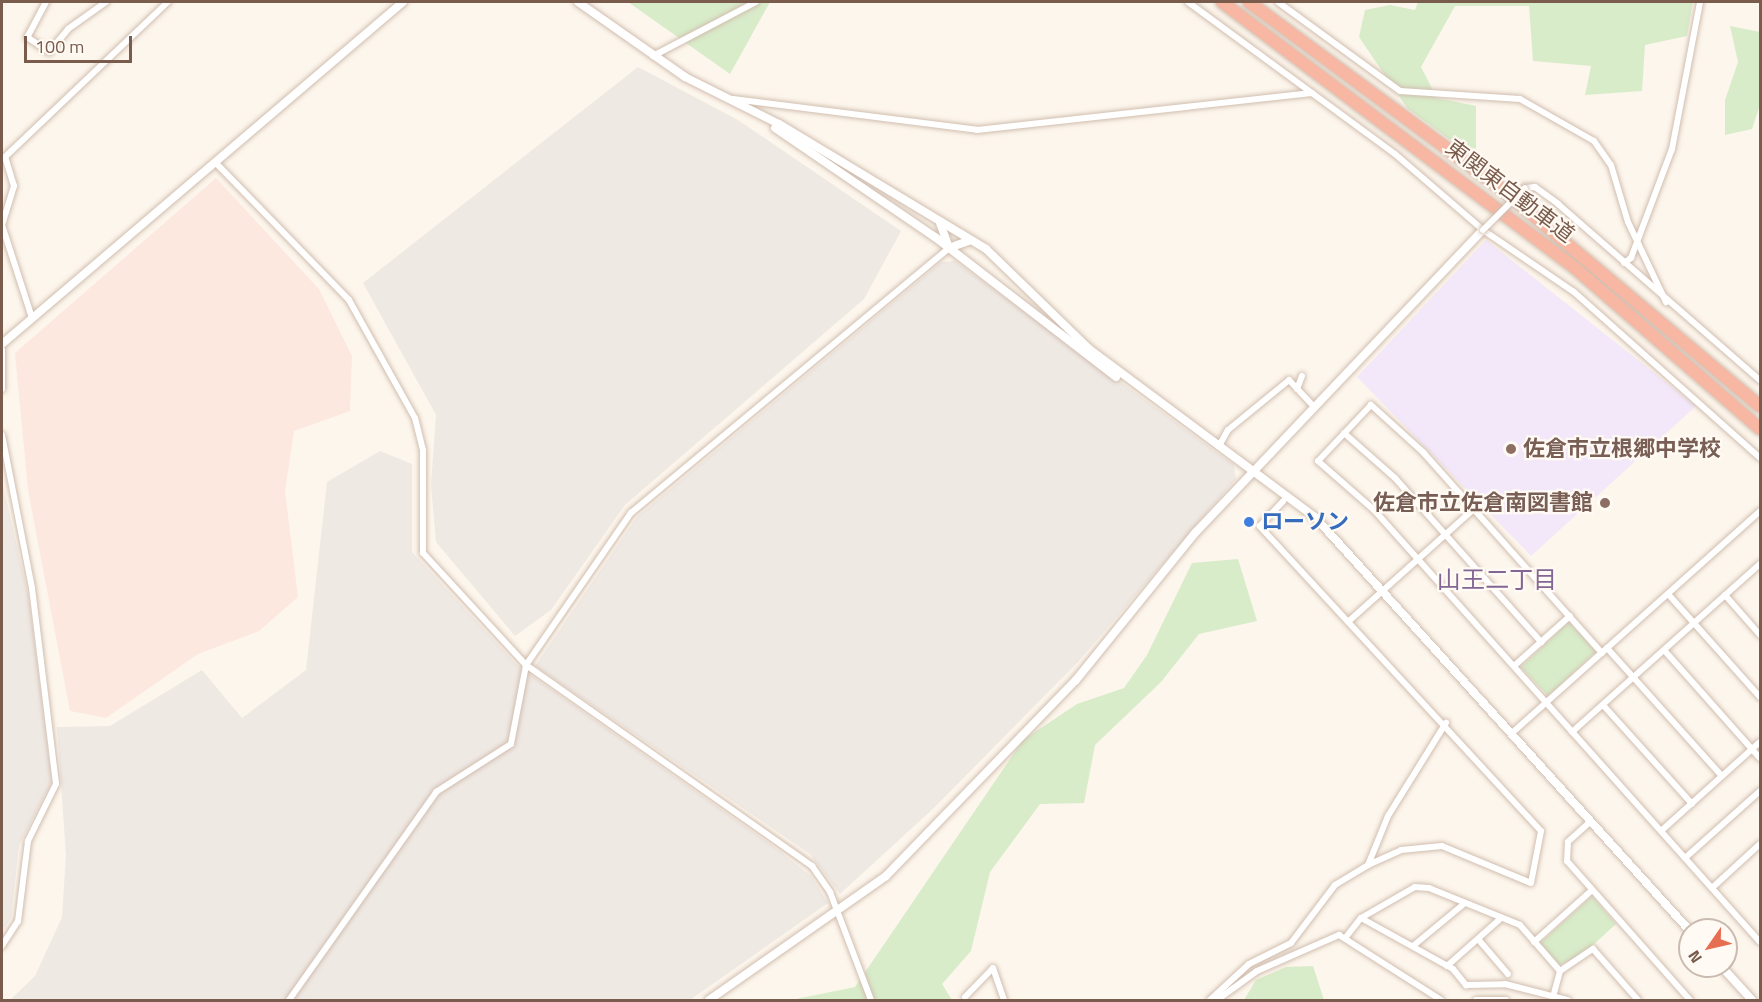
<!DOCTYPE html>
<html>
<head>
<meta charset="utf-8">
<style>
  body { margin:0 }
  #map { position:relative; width:1762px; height:1002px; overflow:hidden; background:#fdf6ec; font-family:"Titillium Web","Noto Sans JP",sans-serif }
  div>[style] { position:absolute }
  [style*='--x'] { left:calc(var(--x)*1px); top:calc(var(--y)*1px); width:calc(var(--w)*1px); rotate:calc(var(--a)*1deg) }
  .commercial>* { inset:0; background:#fde8e0 }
  .industrial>* { inset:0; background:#efe9e4 }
  .education>* { inset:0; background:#f3e8fa }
  .green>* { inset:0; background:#d8ecc9; transform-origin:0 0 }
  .roads { filter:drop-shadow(0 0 2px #d1beb0) drop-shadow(0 0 2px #d1beb0) }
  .minor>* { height:6px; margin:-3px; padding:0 3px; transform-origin:3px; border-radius:3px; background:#fff }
  .tertiary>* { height:8px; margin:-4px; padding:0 4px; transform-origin:4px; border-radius:4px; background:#fff }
  .motorway>* { height:12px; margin:-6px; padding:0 6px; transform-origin:6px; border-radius:6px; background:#f7b7a3 }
  .bridges { filter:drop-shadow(0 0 2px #d1beb0) drop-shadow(0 0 2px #d1beb0) }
  .minor-bridge>* { height:6px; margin:-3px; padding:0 3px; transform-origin:3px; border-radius:3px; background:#fff }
  .dots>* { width:16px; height:16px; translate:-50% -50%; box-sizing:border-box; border:3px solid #fffaf3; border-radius:50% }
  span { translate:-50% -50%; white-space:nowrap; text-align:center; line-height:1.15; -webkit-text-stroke:4.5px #fffaf3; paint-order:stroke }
  .street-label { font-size:22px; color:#7a5c4d }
  .education-label { font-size:22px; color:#785e54; font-weight:700 }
  .left { translate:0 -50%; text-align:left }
  .right { translate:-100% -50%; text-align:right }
  .shop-label { font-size:22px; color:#366cbe; font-weight:700 }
  .neighbourhood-label { font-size:24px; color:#846695 }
  .frame { position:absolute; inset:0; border:3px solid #7a5c4d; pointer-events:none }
  .north { position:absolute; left:1678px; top:918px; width:60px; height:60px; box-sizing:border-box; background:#fffaf3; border:2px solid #cabbb1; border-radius:50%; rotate:236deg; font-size:16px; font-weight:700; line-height:24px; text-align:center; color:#7a5c4d }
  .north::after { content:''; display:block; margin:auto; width:21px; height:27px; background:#e76f51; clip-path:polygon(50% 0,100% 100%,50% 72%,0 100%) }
  .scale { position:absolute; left:24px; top:36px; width:108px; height:27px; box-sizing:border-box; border:3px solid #7a5c4d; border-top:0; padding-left:8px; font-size:18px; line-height:21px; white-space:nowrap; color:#7a5c4d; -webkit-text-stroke:4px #fffaf3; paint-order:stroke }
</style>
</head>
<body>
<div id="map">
  <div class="commercial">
    <i style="clip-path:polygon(216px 178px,319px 289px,352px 356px,350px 411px,294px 431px,285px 491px,298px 597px,259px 631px,198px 654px,106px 718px,70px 711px,28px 490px,15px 353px)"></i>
  </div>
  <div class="industrial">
    <i style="clip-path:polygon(638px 67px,738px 120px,901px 231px,864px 299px,625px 505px,551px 610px,515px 636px,436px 542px,431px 485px,436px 415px,363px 283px)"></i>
    <i style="clip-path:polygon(955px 261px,1234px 465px,1236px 479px,1077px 663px,935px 807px,840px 894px,810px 854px,535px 666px,637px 517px,941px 262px)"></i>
    <i style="clip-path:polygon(380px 451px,412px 464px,412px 552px,518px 666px,769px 843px,811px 876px,828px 903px,690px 1000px,10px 1000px,35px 976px,62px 917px,66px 855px,57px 727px,110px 726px,202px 670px,242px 718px,306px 670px,327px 482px)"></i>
    <i style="clip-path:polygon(2px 481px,29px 599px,52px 782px,19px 845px,11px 918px,2px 932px)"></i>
  </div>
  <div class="education">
    <i style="clip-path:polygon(1486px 240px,1696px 406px,1531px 556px,1357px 377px)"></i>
  </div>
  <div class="green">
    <i style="clip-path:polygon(628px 2px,770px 2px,730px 74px)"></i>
    <i style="clip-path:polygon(1418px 2px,1693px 2px,1687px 36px,1645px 45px,1642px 91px,1585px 95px,1591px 66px,1533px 61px,1529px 6px,1455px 6px,1421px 67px,1437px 98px,1476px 106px,1476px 159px,1407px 108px,1359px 37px,1365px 10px,1390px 5px,1415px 10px)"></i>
    <i style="clip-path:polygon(1730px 26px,1760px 32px,1760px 105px,1752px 129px,1725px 135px,1725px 100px,1738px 62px)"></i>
    <i style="clip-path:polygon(1238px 559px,1257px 621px,1199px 634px,1161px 682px,1095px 745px,1084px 803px,1040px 804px,990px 872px,971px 951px,942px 984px,952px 1000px,791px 1000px,855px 987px,1023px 740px,1077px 704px,1124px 688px,1147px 655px,1192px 563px)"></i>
    <i style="left:1569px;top:622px;width:40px;height:66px;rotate:47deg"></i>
    <i style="clip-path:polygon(1592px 896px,1616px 924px,1581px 956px,1559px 965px,1540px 943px)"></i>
    <i style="clip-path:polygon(1313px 966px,1324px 1000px,1244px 1000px,1256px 980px,1286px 967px)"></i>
  </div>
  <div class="roads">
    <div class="minor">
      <i style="--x:46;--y:2;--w:40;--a:118"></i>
      <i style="--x:27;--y:37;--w:27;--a:34"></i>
      <i style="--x:49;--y:52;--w:30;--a:-50"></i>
      <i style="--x:68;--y:29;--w:47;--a:-35.4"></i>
      <i style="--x:1188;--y:2;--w:257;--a:36.3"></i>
      <i style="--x:1395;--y:154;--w:116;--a:40.8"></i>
      <i style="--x:1483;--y:230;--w:110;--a:34.3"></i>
      <i style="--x:1574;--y:292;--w:249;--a:41.7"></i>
      <i style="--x:1278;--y:2;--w:151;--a:36.1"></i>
      <i style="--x:1400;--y:91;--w:120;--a:3.8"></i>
      <i style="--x:1520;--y:99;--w:85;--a:29.6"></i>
      <i style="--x:1594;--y:141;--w:29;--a:55"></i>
      <i style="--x:1611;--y:165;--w:59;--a:73.4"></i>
      <i style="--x:1628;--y:222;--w:89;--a:64.6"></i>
      <i style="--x:653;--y:56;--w:116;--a:-27.7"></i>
      <i style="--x:733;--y:99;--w:246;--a:7.2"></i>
      <i style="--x:977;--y:130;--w:337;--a:-6.3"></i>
      <i style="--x:215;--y:162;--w:192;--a:45.8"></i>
      <i style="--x:349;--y:300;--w:135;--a:60.8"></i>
      <i style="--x:415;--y:418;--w:33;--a:76"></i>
      <i style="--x:423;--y:450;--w:103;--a:90"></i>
      <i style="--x:423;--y:553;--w:152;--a:47.4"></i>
      <i style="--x:526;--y:665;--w:350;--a:35.1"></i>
      <i style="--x:812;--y:866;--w:32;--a:55"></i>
      <i style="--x:830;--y:892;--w:116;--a:69.2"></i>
      <i style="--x:1525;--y:188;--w:10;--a:-6"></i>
      <i style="--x:1535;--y:187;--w:29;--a:36"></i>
      <i style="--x:1558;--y:204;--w:268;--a:41.1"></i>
      <i style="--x:2;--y:225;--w:41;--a:-72.9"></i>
      <i style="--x:14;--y:186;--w:30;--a:-107"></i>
      <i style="--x:5;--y:157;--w:225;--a:-43.6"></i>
      <i style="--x:2;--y:225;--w:98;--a:72.1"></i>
      <i style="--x:1624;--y:263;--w:9;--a:-36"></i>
      <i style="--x:1631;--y:258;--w:116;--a:-69.4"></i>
      <i style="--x:1672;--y:149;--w:150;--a:-79.2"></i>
      <i style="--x:2;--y:350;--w:39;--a:90"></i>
      <i style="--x:1297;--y:389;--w:14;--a:-69"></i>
      <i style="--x:1344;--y:433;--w:68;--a:41.4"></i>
      <i style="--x:1395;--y:478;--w:220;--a:48.3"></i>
      <i style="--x:2;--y:435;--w:156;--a:78.9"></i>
      <i style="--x:32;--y:588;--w:197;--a:83"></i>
      <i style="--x:56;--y:784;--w:64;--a:116.2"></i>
      <i style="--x:28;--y:841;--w:81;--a:97.1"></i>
      <i style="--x:18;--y:921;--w:30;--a:123"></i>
      <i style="--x:1219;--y:446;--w:18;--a:-61"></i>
      <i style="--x:1228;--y:430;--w:79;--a:-39.3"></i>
      <i style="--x:1289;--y:380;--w:37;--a:47"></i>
      <i style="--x:1668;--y:594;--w:138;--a:48.2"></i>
      <i style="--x:1725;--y:595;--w:53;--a:48.8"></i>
      <i style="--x:1349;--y:621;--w:168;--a:-41.9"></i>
      <i style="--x:1607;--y:648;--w:172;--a:48.1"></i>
      <i style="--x:1664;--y:650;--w:144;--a:48.4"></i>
      <i style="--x:1602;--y:653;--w:268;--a:-131.7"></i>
      <i style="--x:1424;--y:453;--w:72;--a:-137.8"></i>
      <i style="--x:1371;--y:405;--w:77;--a:133.4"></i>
      <i style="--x:1318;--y:461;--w:74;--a:41.2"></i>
      <i style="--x:1374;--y:510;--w:579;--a:48.22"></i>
      <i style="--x:1514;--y:666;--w:75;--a:-41.8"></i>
      <i style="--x:1603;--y:705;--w:133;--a:48"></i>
      <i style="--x:1572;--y:732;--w:252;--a:-41.8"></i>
      <i style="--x:1512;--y:733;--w:333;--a:-41.8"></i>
      <i style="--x:1591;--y:821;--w:31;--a:138"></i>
      <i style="--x:1568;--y:842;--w:19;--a:93"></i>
      <i style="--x:1567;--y:861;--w:186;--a:48.5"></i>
      <i style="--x:1661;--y:831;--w:133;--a:-42"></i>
      <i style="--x:1685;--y:858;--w:101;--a:-41.8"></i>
      <i style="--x:1368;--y:865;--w:53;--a:-67.8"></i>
      <i style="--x:1388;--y:816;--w:110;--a:-58.1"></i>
      <i style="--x:1712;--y:888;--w:65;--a:-42.5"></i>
      <i style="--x:1361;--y:918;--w:105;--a:29"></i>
      <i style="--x:1453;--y:969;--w:21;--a:51"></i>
      <i style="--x:1466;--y:985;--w:39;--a:-1"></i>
      <i style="--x:1505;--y:984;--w:65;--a:14.3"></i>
      <i style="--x:1346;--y:937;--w:24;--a:-52"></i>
      <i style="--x:1361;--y:918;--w:62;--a:-29.9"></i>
      <i style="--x:1415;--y:887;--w:14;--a:4"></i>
      <i style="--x:1429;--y:888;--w:98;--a:22.1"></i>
      <i style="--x:1520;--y:925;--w:61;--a:49"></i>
      <i style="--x:1560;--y:971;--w:40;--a:-34"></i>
      <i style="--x:1593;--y:949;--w:68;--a:48.6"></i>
      <i style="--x:1478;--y:939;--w:46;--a:49.4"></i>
      <i style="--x:1534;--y:942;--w:78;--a:-41.9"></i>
      <i style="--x:1413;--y:946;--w:67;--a:-39.6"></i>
      <i style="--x:1447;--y:966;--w:72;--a:-41.6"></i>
      <i style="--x:965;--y:997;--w:40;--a:-46"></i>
      <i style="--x:993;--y:968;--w:34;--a:71"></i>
      <i style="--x:1553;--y:997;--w:27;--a:-75"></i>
      <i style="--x:289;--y:1000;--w:255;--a:-54.7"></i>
      <i style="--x:436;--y:792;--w:89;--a:-32.6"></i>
      <i style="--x:511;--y:744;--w:80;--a:-79.2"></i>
      <i style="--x:526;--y:665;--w:185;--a:-55.4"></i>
      <i style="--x:631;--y:513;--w:414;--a:-39.8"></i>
      <i style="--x:1210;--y:1000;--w:53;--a:-42.7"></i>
      <i style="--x:1249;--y:964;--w:47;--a:-26.6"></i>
      <i style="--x:1291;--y:943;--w:73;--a:-52.8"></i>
      <i style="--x:1335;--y:885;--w:39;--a:-31"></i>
      <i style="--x:1368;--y:865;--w:36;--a:-24"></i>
      <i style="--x:1401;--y:850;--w:41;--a:-5.6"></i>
      <i style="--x:1442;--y:846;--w:96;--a:22.6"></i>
      <i style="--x:1531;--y:883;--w:53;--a:-79.1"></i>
      <i style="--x:1541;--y:831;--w:415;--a:-132.7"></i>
      <i style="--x:1260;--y:526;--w:34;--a:-47"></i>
      <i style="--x:1217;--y:1000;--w:49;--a:-35.9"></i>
      <i style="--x:1257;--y:971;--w:90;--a:-23.7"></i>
      <i style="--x:1339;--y:935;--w:121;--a:32.5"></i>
      <i style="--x:1476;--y:1000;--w:30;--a:0"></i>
    </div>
    <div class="tertiary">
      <i style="--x:578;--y:2;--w:131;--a:35"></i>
      <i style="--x:685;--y:77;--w:105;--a:26.6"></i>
      <i style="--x:779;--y:124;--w:242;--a:31.1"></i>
      <i style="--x:986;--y:249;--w:142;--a:44.1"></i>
      <i style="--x:1088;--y:348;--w:283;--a:36.7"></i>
      <i style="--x:1315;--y:517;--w:559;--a:47.83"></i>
      <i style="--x:775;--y:128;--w:194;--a:34.3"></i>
      <i style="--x:935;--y:237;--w:229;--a:37.7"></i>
      <i style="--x:940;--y:223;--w:27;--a:70"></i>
      <i style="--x:949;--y:248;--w:23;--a:-20"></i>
      <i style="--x:2;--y:344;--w:527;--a:-40.46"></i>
      <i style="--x:1721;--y:966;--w:46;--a:47.6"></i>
      <i style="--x:709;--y:1000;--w:216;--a:-35"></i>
      <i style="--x:886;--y:876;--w:273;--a:-45.9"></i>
      <i style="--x:1076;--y:680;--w:189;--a:-51"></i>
      <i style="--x:1195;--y:533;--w:418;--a:-46.5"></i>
    </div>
    <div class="motorway">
      <i style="--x:1222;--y:2;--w:442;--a:37"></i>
      <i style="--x:1575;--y:268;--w:245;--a:41"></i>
      <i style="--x:1249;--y:2;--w:315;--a:36.5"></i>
      <i style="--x:1502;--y:189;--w:337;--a:40.1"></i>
    </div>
  </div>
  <div class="bridges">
    <div class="minor-bridge">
      <i style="--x:1483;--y:230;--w:59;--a:-45"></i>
    </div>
  </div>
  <div class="dots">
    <i style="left:1511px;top:449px;background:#8d6e63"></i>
    <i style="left:1605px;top:503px;background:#8d6e63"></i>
    <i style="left:1249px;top:522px;background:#3f7fe0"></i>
  </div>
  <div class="street-label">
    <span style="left:1510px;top:191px;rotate:37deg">東関東自動車道</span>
  </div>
  <div class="education-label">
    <span class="left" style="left:1523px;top:449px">佐倉市立根郷中学校</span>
    <span class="right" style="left:1593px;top:503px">佐倉市立佐倉南図書館</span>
  </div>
  <div class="shop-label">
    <span class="left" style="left:1261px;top:522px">ローソン</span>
  </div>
  <div class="neighbourhood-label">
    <span style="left:1497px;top:580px">山王二丁目</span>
  </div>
  <div class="frame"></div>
  <div class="north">N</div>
  <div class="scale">100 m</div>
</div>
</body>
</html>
